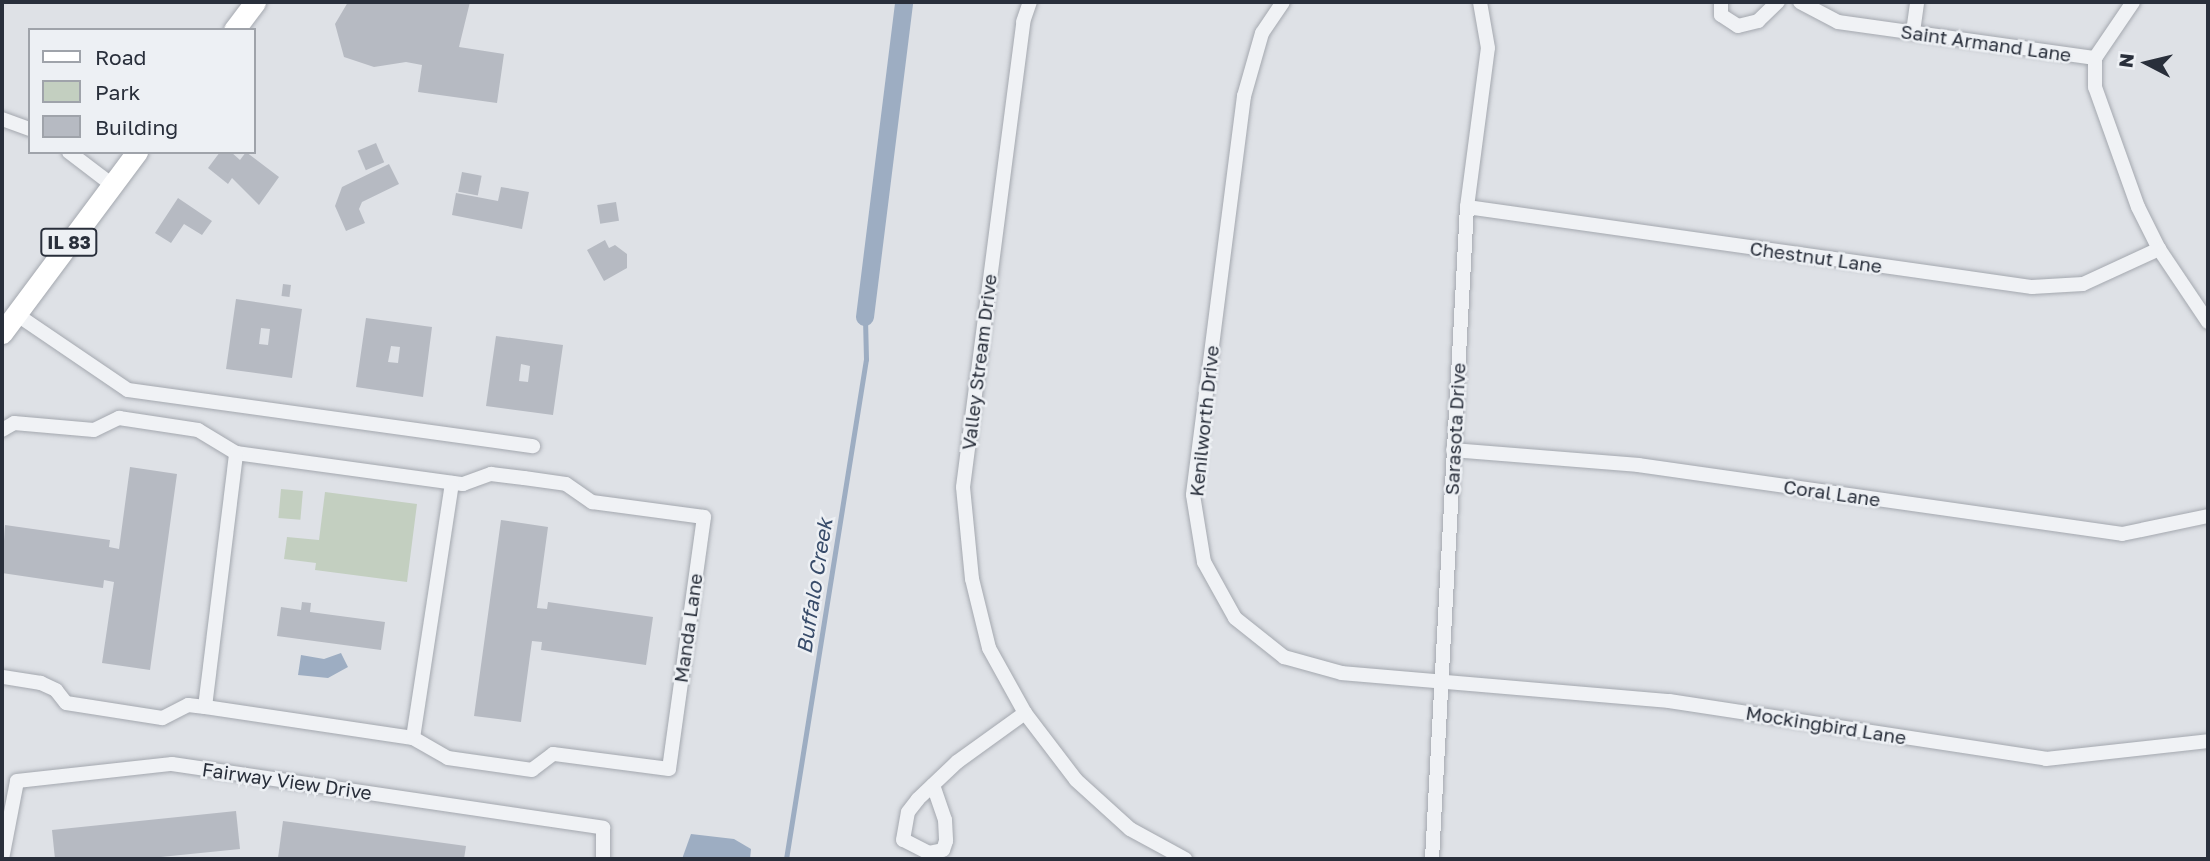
<!DOCTYPE html>
<html>
<head>
<meta charset="utf-8">
<style>
  body { margin:0 }
  #map { position:relative; width:2210px; height:861px; overflow:hidden; background:#dee1e6; font-family:"Golos Text",sans-serif }
  div>[style] { position:absolute }
  [style*='--x'] { left:calc(var(--x)*1px); top:calc(var(--y)*1px); width:calc(var(--w)*1px); rotate:calc(var(--a)*1deg) }
  .green>* { inset:0; background:#c3cfc0; transform-origin:0 0 }
  .water>* { inset:0; background:#9dadc2 }
  .stream>* { height:5px; margin:-2.5px; padding:0 2.5px; transform-origin:2.5px; border-radius:2.5px; background:#9dadc2 }
  .canal>* { height:18px; margin:-9px; padding:0 9px; transform-origin:9px; border-radius:9px; background:#9dadc2 }
  .building>* { inset:0; background:#b6bac2; transform-origin:0 0 }
  .roads { filter:drop-shadow(0 0 2px #a4a8af) drop-shadow(0 0 2px #a4a8af) }
  .street>* { height:14px; margin:-7px; padding:0 7px; transform-origin:7px; border-radius:7px; background:#f0f2f5 }
  .primary>* { height:21px; margin:-10.5px; padding:0 10.5px; transform-origin:10.5px; border-radius:10.5px; background:#fff }
  span { translate:-50% -50%; white-space:nowrap; text-align:center; line-height:1.15; -webkit-text-stroke:5px #edf0f4; paint-order:stroke }
  .shield-label span { padding:2px 5px; background:#edf0f4; border:2px solid; border-radius:5px; -webkit-text-stroke-width:0 }
  .shield-label { font-size:18px; color:#292f3b; font-weight:700 }
  .street-label { font-size:19px; color:#292f3b }
  .water-label { font-size:21px; color:#384c6a; font-style:italic }
  .frame { position:absolute; inset:0; border:4px solid #292f3b; pointer-events:none }
  .legend { position:absolute; left:28px; top:28px; width:228px; height:126px; box-sizing:border-box; background:#edf0f4; border:2px solid #9fa3aa; margin:0; padding:9px 12px; list-style:none; font-size:21px; color:#292f3b }
  .legend li { display:flex; align-items:center; gap:14px; height:35px }
  .legend b { width:35px; border:2px solid #9fa3aa }
  .north { position:absolute; left:2112px; top:28px; width:70px; height:70px; -webkit-text-stroke:5px #edf0f4; paint-order:stroke; rotate:277deg; font-size:19px; font-weight:700; line-height:28px; text-align:center; color:#292f3b }
  .north::after { content:''; display:block; margin:auto; width:24px; height:32px; background:#292f3b; clip-path:polygon(50% 0,100% 100%,50% 72%,0 100%) }
</style>
</head>
<body>
<div id="map">
  <div class="green">
    <i style="left:281px;top:489px;width:22px;height:29px;rotate:5deg"></i>
    <i style="clip-path:polygon(325px 492px,417px 504px,407px 582px,315px 570px,316px 563px,284px 559px,287px 537px,319px 540px)"></i>
  </div>
  <div class="water">
    <i style="clip-path:polygon(341px 653px,348px 667px,328px 678px,298px 675px,301px 655px,324px 659px)"></i>
    <i style="clip-path:polygon(691px 834px,734px 839px,751px 849px,750px 859px,682px 859px)"></i>
  </div>
  <div class="stream">
    <i style="--x:786;--y:859;--w:506;--a:-80.91"></i>
    <i style="--x:866;--y:359;--w:42;--a:-91.4"></i>
  </div>
  <div class="canal">
    <i style="--x:865;--y:317;--w:317;--a:-82.9"></i>
  </div>
  <div class="building">
    <i style="clip-path:polygon(348px 2px,470px 2px,459px 47px,504px 54px,497px 103px,418px 92px,422px 65px,406px 62px,374px 67px,344px 57px,335px 24px)"></i>
    <i style="left:376px;top:143px;width:21px;height:20px;rotate:67deg"></i>
    <i style="clip-path:polygon(220px 152px,231px 152px,240px 160px,246px 152px,279px 177px,259px 205px,232px 178px,228px 184px,208px 168px)"></i>
    <i style="clip-path:polygon(389px 164px,399px 184px,362px 202px,359px 209px,365px 223px,346px 231px,335px 206px,342px 187px)"></i>
    <i style="left:462px;top:172px;width:20px;height:20px;rotate:11deg"></i>
    <i style="clip-path:polygon(501px 187px,529px 192px,522px 229px,452px 215px,456px 193px,498px 201px)"></i>
    <i style="clip-path:polygon(178px 198px,212px 221px,202px 235px,184px 224px,171px 243px,155px 233px)"></i>
    <i style="left:616px;top:202px;width:19px;height:19px;rotate:81deg"></i>
    <i style="clip-path:polygon(605px 240px,609px 248px,615px 245px,627px 254px,627px 268px,604px 281px,587px 250px)"></i>
    <i style="left:283px;top:284px;width:8px;height:12px;rotate:7deg"></i>
    <i style="clip-path:polygon(evenodd,236px 299px,302px 309px,292px 378px,226px 369px,236px 299px,261px 328px,270px 329px,268px 345px,259px 344px,261px 328px)"></i>
    <i style="clip-path:polygon(evenodd,366px 318px,432px 327px,423px 397px,356px 387px,366px 318px,391px 346px,400px 347px,398px 363px,388px 362px,391px 346px)"></i>
    <i style="clip-path:polygon(evenodd,496px 336px,563px 345px,553px 415px,486px 406px,496px 336px,521px 364px,530px 366px,528px 382px,519px 381px,521px 364px)"></i>
    <i style="clip-path:polygon(130px 467px,177px 474px,150px 670px,102px 663px,114px 582px,104px 580px,103px 588px,2px 573px,5px 525px,110px 540px,109px 547px,119px 549px)"></i>
    <i style="clip-path:polygon(501px 520px,548px 527px,537px 608px,547px 609px,548px 602px,653px 617px,646px 665px,541px 650px,542px 642px,532px 641px,521px 722px,474px 716px)"></i>
    <i style="clip-path:polygon(302px 602px,311px 603px,310px 612px,385px 622px,381px 650px,277px 636px,281px 607px,301px 610px)"></i>
    <i style="clip-path:polygon(236px 811px,240px 849px,141px 859px,55px 859px,52px 830px)"></i>
    <i style="clip-path:polygon(283px 821px,466px 846px,464px 859px,278px 858px)"></i>
  </div>
  <div class="roads">
    <div class="street">
      <i style="--x:1283;--y:2;--w:37;--a:124"></i>
      <i style="--x:1262;--y:33;--w:66;--a:105.9"></i>
      <i style="--x:1244;--y:96;--w:402;--a:97.3"></i>
      <i style="--x:1193;--y:495;--w:68;--a:80.7"></i>
      <i style="--x:1204;--y:562;--w:64;--a:61"></i>
      <i style="--x:1235;--y:618;--w:63;--a:38.5"></i>
      <i style="--x:1284;--y:657;--w:60;--a:15.4"></i>
      <i style="--x:1342;--y:673;--w:328;--a:4.9"></i>
      <i style="--x:1669;--y:701;--w:381;--a:8.7"></i>
      <i style="--x:2046;--y:759;--w:163;--a:-6.3"></i>
      <i style="--x:1721;--y:2;--w:13;--a:90"></i>
      <i style="--x:1721;--y:15;--w:20;--a:33"></i>
      <i style="--x:1738;--y:26;--w:21;--a:-14"></i>
      <i style="--x:1758;--y:21;--w:28;--a:-44"></i>
      <i style="--x:1800;--y:2;--w:43;--a:27.8"></i>
      <i style="--x:1838;--y:22;--w:260;--a:8"></i>
      <i style="--x:1913;--y:32;--w:30;--a:-82"></i>
      <i style="--x:2095;--y:58;--w:29;--a:90"></i>
      <i style="--x:2095;--y:87;--w:127;--a:70.3"></i>
      <i style="--x:2138;--y:207;--w:47;--a:63.4"></i>
      <i style="--x:2159;--y:249;--w:88;--a:56.1"></i>
      <i style="--x:2095;--y:58;--w:68;--a:-55.8"></i>
      <i style="--x:2;--y:119;--w:30;--a:20"></i>
      <i style="--x:69;--y:152;--w:53;--a:37.3"></i>
      <i style="--x:1467;--y:207;--w:571;--a:8.06"></i>
      <i style="--x:2032;--y:287;--w:51;--a:-3.4"></i>
      <i style="--x:2083;--y:284;--w:84;--a:-24.7"></i>
      <i style="--x:16;--y:314;--w:135;--a:34.2"></i>
      <i style="--x:128;--y:390;--w:409;--a:7.9"></i>
      <i style="--x:2;--y:430;--w:14;--a:-30"></i>
      <i style="--x:14;--y:423;--w:80;--a:5"></i>
      <i style="--x:94;--y:430;--w:28;--a:-26"></i>
      <i style="--x:119;--y:418;--w:80;--a:8.6"></i>
      <i style="--x:198;--y:430;--w:44;--a:31.2"></i>
      <i style="--x:236;--y:453;--w:229;--a:7.8"></i>
      <i style="--x:463;--y:484;--w:30;--a:-20"></i>
      <i style="--x:491;--y:474;--w:33;--a:7"></i>
      <i style="--x:524;--y:478;--w:42;--a:8.1"></i>
      <i style="--x:566;--y:484;--w:32;--a:35"></i>
      <i style="--x:592;--y:502;--w:113;--a:7.6"></i>
      <i style="--x:704;--y:517;--w:254;--a:97.9"></i>
      <i style="--x:669;--y:769;--w:117;--a:-172.6"></i>
      <i style="--x:553;--y:754;--w:26;--a:143"></i>
      <i style="--x:532;--y:770;--w:85;--a:-171.9"></i>
      <i style="--x:448;--y:758;--w:40;--a:-150.3"></i>
      <i style="--x:413;--y:738;--w:210;--a:-171.5"></i>
      <i style="--x:205;--y:707;--w:17;--a:-173"></i>
      <i style="--x:188;--y:705;--w:29;--a:153"></i>
      <i style="--x:162;--y:718;--w:97;--a:-171.1"></i>
      <i style="--x:66;--y:703;--w:16;--a:-128"></i>
      <i style="--x:56;--y:690;--w:17;--a:-155"></i>
      <i style="--x:41;--y:683;--w:39;--a:-171"></i>
      <i style="--x:1453;--y:450;--w:186;--a:4.6"></i>
      <i style="--x:1638;--y:465;--w:489;--a:8.1"></i>
      <i style="--x:2122;--y:534;--w:88;--a:-11.8"></i>
      <i style="--x:205;--y:707;--w:256;--a:-83"></i>
      <i style="--x:1025;--y:713;--w:84;--a:52.7"></i>
      <i style="--x:1076;--y:780;--w:73;--a:42.2"></i>
      <i style="--x:1130;--y:829;--w:63;--a:28.6"></i>
      <i style="--x:413;--y:738;--w:258;--a:-81.3"></i>
      <i style="--x:933;--y:785;--w:37;--a:71"></i>
      <i style="--x:945;--y:820;--w:21;--a:87"></i>
      <i style="--x:946;--y:841;--w:9;--a:108"></i>
      <i style="--x:943;--y:850;--w:14;--a:168"></i>
      <i style="--x:929;--y:853;--w:29;--a:-153"></i>
      <i style="--x:903;--y:840;--w:28;--a:-80"></i>
      <i style="--x:908;--y:812;--w:16;--a:-52"></i>
      <i style="--x:918;--y:799;--w:54;--a:-43.5"></i>
      <i style="--x:957;--y:762;--w:84;--a:-35.8"></i>
      <i style="--x:1025;--y:713;--w:74;--a:-119"></i>
      <i style="--x:989;--y:648;--w:71;--a:-103.8"></i>
      <i style="--x:972;--y:579;--w:92;--a:-95.6"></i>
      <i style="--x:963;--y:487;--w:469;--a:-82.6"></i>
      <i style="--x:1023;--y:22;--w:21;--a:-71"></i>
      <i style="--x:2;--y:859;--w:79;--a:-79.1"></i>
      <i style="--x:17;--y:781;--w:156;--a:-6.3"></i>
      <i style="--x:172;--y:764;--w:436;--a:8.4"></i>
      <i style="--x:603;--y:828;--w:31;--a:90"></i>
      <i style="--x:1432;--y:859;--w:653;--a:-86.93"></i>
      <i style="--x:1467;--y:207;--w:160;--a:-82.5"></i>
      <i style="--x:1488;--y:48;--w:47;--a:-99.9"></i>
    </div>
    <div class="primary">
      <i style="--x:234;--y:30;--w:35;--a:-53"></i>
      <i style="--x:2;--y:333;--w:226;--a:-53.3"></i>
    </div>
  </div>
  <div class="shield-label">
    <span style="left:69px;top:242px">IL 83</span>
  </div>
  <div class="street-label">
    <span style="left:1986px;top:43px;rotate:8deg">Saint Armand Lane</span>
    <span style="left:1816px;top:257px;rotate:8deg">Chestnut Lane</span>
    <span style="left:979px;top:362px;rotate:-83deg">Valley Stream Drive</span>
    <span style="left:1204px;top:421px;rotate:-84deg">Kenilworth Drive</span>
    <span style="left:1455px;top:429px;rotate:-87deg">Sarasota Drive</span>
    <span style="left:1832px;top:493px;rotate:8deg">Coral Lane</span>
    <span style="left:688px;top:628px;rotate:-82deg">Manda Lane</span>
    <span style="left:1826px;top:725px;rotate:9deg">Mockingbird Lane</span>
    <span style="left:287px;top:781px;rotate:8deg">Fairway View Drive</span>
  </div>
  <div class="water-label">
    <span style="left:814px;top:586px;rotate:-81deg">Buffalo Creek</span>
  </div>
  <div class="frame"></div>
  <ul class="legend">
  <li><b style="height:9px;background:#fff"></b>Road</li>
  <li><b style="height:19px;background:#c3cfc0"></b>Park</li>
  <li><b style="height:19px;background:#b6bac2"></b>Building</li>
  </ul>
  <div class="north">N</div>
</div>
</body>
</html>
